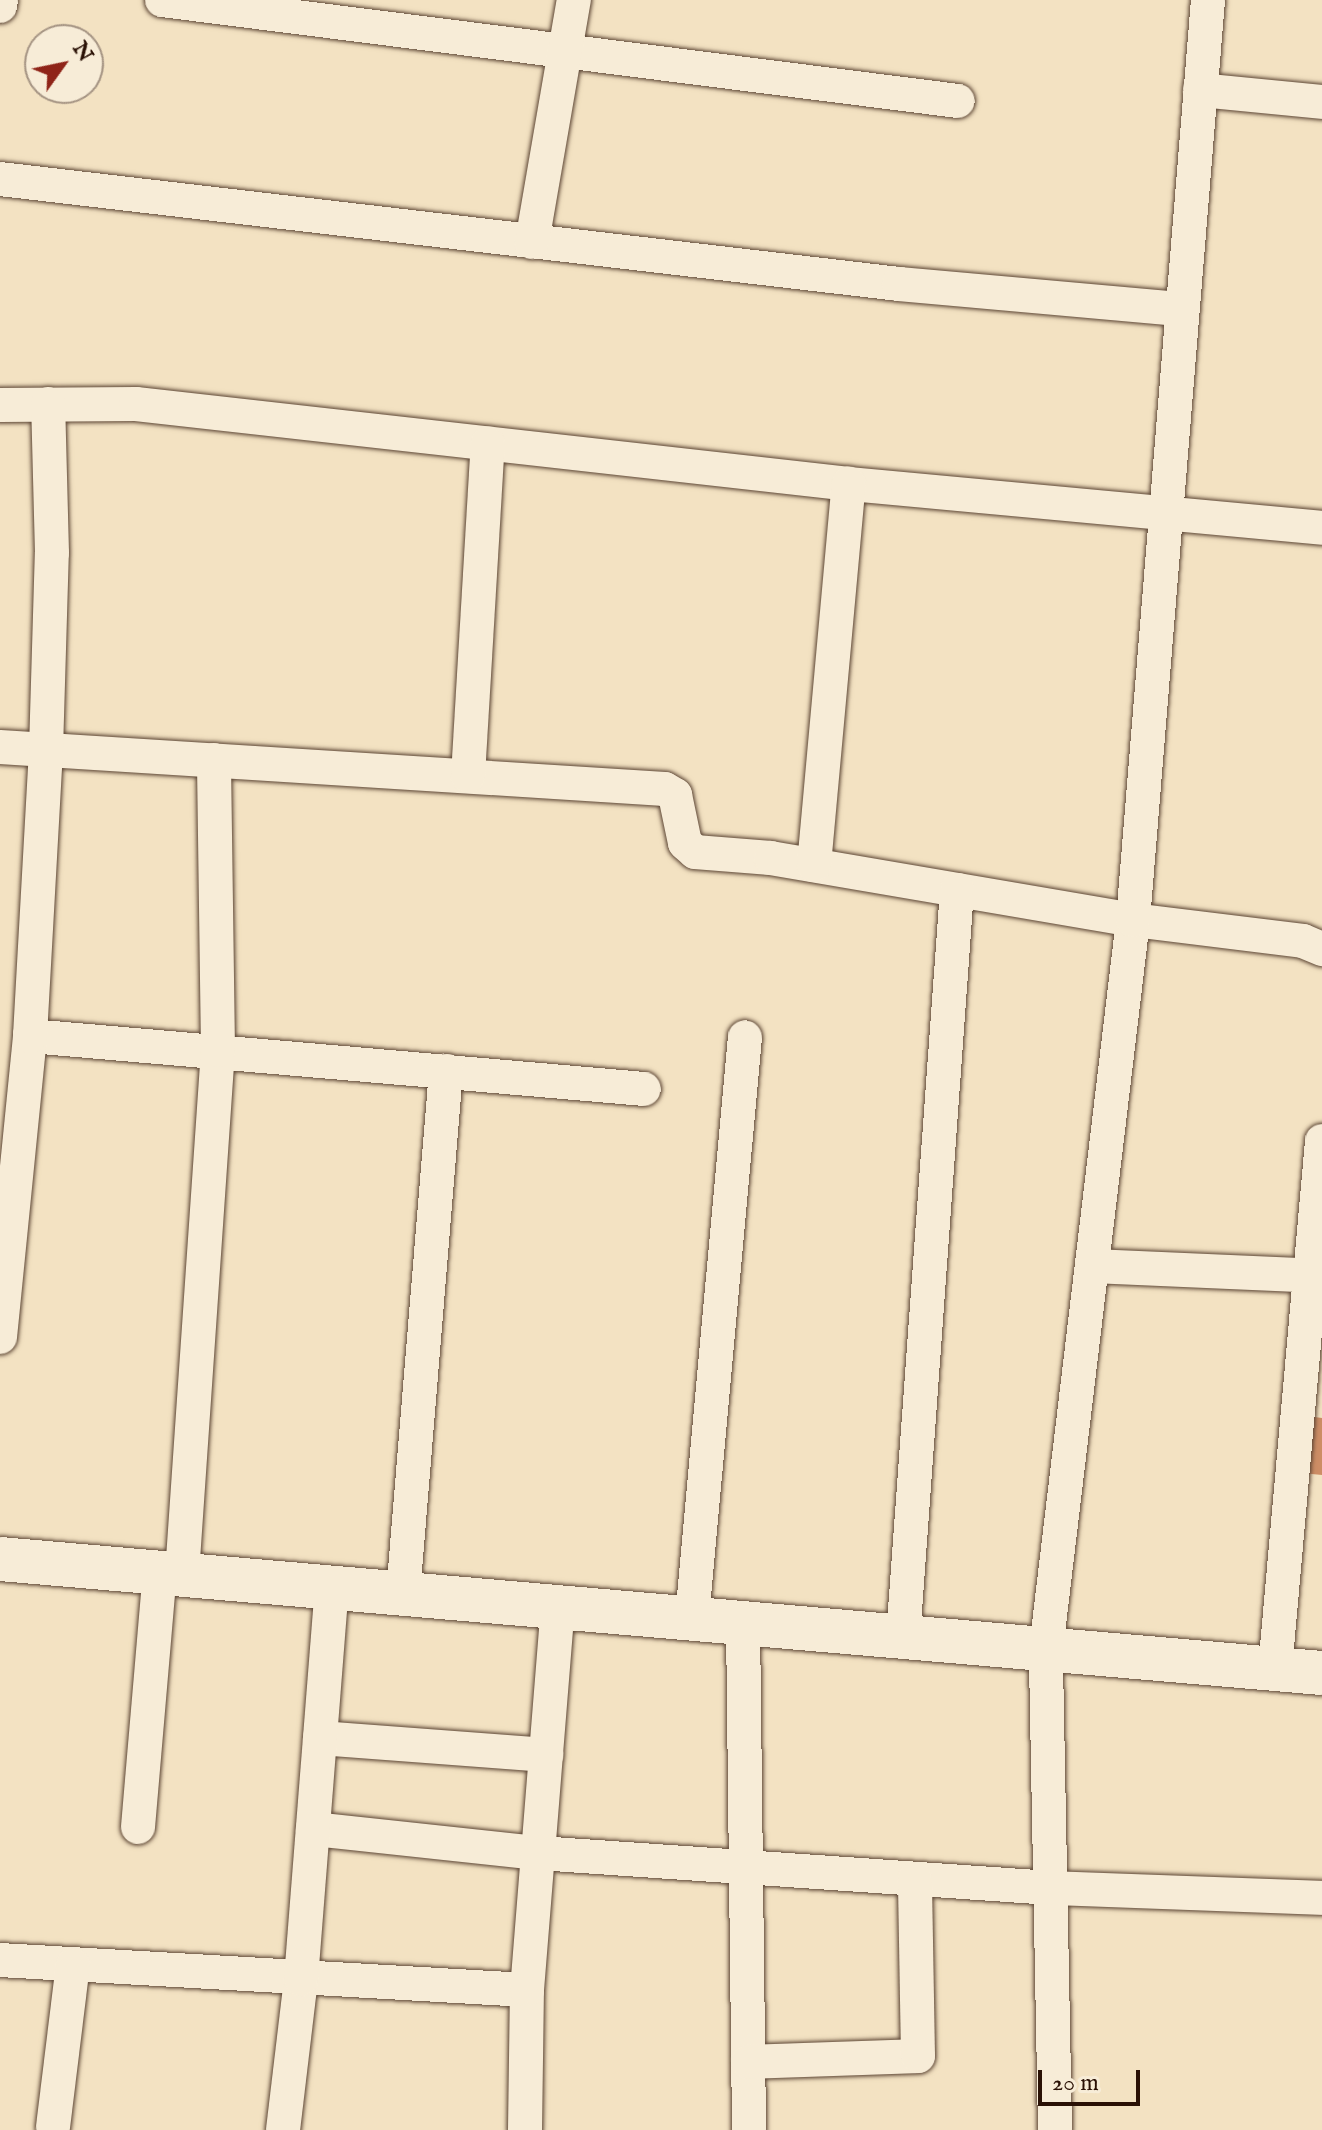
<!DOCTYPE html>
<html>
<head>
<meta charset="utf-8">
<style>
  body { margin:0 }
  #map { position:relative; width:1322px; height:2130px; overflow:hidden; background:#f3e2c2; font-family:"IM FELL English",serif }
  div>[style] { position:absolute }
  [style*='--x'] { left:calc(var(--x)*1px); top:calc(var(--y)*1px); width:calc(var(--w)*1px); rotate:calc(var(--a)*1deg) }
  .building>* { inset:0; background:#cd8d65 }
  .roads { filter:drop-shadow(0 0 2px #5c4534) drop-shadow(0 0 2px #5c4534) }
  .minor>* { height:34px; margin:-17px; padding:0 17px; transform-origin:17px; border-radius:17px; background:#f7ecd7 }
  .tertiary>* { height:44px; margin:-22px; padding:0 22px; transform-origin:22px; border-radius:22px; background:#f7ecd7 }
  span { translate:-50% -50%; white-space:nowrap; text-align:center; line-height:1.15; -webkit-text-stroke:6px #f7ecd7; paint-order:stroke }
  .north { position:absolute; left:24px; top:24px; width:80px; height:80px; box-sizing:border-box; background:#f7ecd7; border:2px solid #a59483; border-radius:50%; rotate:57deg; font-size:22px; font-weight:700; line-height:32px; text-align:center; color:#2a1105 }
  .north::after { content:''; display:block; margin:auto; width:28px; height:36px; background:#8f2418; clip-path:polygon(50% 0,100% 100%,50% 72%,0 100%) }
  .scale { position:absolute; left:1038px; top:2070px; width:102px; height:36px; box-sizing:border-box; border:4px solid #2a1105; border-top:0; padding-left:10px; font-size:24px; line-height:28px; white-space:nowrap; color:#2a1105; -webkit-text-stroke:6px #f7ecd7; paint-order:stroke }
</style>
</head>
<body>
<div id="map">
  <div class="building">
    <i style="clip-path:polygon(1307px 1416px,1322px 1418px,1322px 1475px,1302px 1473px)"></i>
  </div>
  <div class="roads">
    <div class="minor">
      <i style="--x:162;--y:0;--w:802;--a:7.23"></i>
      <i style="--x:0;--y:6;--w:6;--a:-81"></i>
      <i style="--x:1200;--y:90;--w:123;--a:5.6"></i>
      <i style="--x:0;--y:179;--w:905;--a:6.66"></i>
      <i style="--x:899;--y:284;--w:281;--a:5.1"></i>
      <i style="--x:532;--y:242;--w:246;--a:-80.2"></i>
      <i style="--x:0;--y:405;--w:136;--a:-0.4"></i>
      <i style="--x:136;--y:404;--w:717;--a:6.4"></i>
      <i style="--x:849;--y:484;--w:475;--a:5.3"></i>
      <i style="--x:0;--y:747;--w:666;--a:3.61"></i>
      <i style="--x:665;--y:789;--w:12;--a:31"></i>
      <i style="--x:675;--y:795;--w:49;--a:78.2"></i>
      <i style="--x:685;--y:843;--w:13;--a:42"></i>
      <i style="--x:695;--y:852;--w:76;--a:4.5"></i>
      <i style="--x:771;--y:858;--w:367;--a:9.7"></i>
      <i style="--x:1133;--y:920;--w:171;--a:7"></i>
      <i style="--x:1303;--y:941;--w:21;--a:23"></i>
      <i style="--x:468;--y:776;--w:333;--a:-86.6"></i>
      <i style="--x:814;--y:865;--w:383;--a:-84.8"></i>
      <i style="--x:30;--y:1036;--w:616;--a:4.93"></i>
      <i style="--x:1092;--y:1266;--w:230;--a:2.5"></i>
      <i style="--x:0;--y:1337;--w:302;--a:-84.3"></i>
      <i style="--x:30;--y:1036;--w:286;--a:-86.8"></i>
      <i style="--x:46;--y:750;--w:197;--a:-88.3"></i>
      <i style="--x:52;--y:553;--w:149;--a:-91.5"></i>
      <i style="--x:182;--y:1574;--w:525;--a:-86.07"></i>
      <i style="--x:218;--y:1050;--w:290;--a:-90.8"></i>
      <i style="--x:403;--y:1594;--w:525;--a:-85.3"></i>
      <i style="--x:692;--y:1618;--w:583;--a:-84.79"></i>
      <i style="--x:743;--y:1622;--w:508;--a:89.32"></i>
      <i style="--x:903;--y:1638;--w:750;--a:-85.87"></i>
      <i style="--x:1275;--y:1669;--w:530;--a:-84.91"></i>
      <i style="--x:320;--y:1738;--w:227;--a:4.3"></i>
      <i style="--x:138;--y:1827;--w:256;--a:-85.1"></i>
      <i style="--x:313;--y:1829;--w:226;--a:6.1"></i>
      <i style="--x:538;--y:1853;--w:514;--a:3.9"></i>
      <i style="--x:1051;--y:1888;--w:271;--a:2.1"></i>
      <i style="--x:0;--y:1960;--w:528;--a:3.26"></i>
      <i style="--x:748;--y:2062;--w:170;--a:-2"></i>
      <i style="--x:918;--y:2056;--w:177;--a:-91"></i>
      <i style="--x:53;--y:2127;--w:163;--a:-83"></i>
      <i style="--x:283;--y:2130;--w:152;--a:-83.2"></i>
      <i style="--x:301;--y:1979;--w:393;--a:-85.5"></i>
      <i style="--x:525;--y:2130;--w:140;--a:-89.2"></i>
      <i style="--x:527;--y:1990;--w:385;--a:-85.4"></i>
      <i style="--x:1055;--y:2130;--w:481;--a:-91.1"></i>
      <i style="--x:1046;--y:1649;--w:734;--a:-83.19"></i>
      <i style="--x:1133;--y:920;--w:923;--a:-85.34"></i>
    </div>
    <div class="tertiary">
      <i style="--x:0;--y:1559;--w:1327;--a:4.93"></i>
    </div>
  </div>
  <div class="north">N</div>
  <div class="scale">20 m</div>
</div>
</body>
</html>
